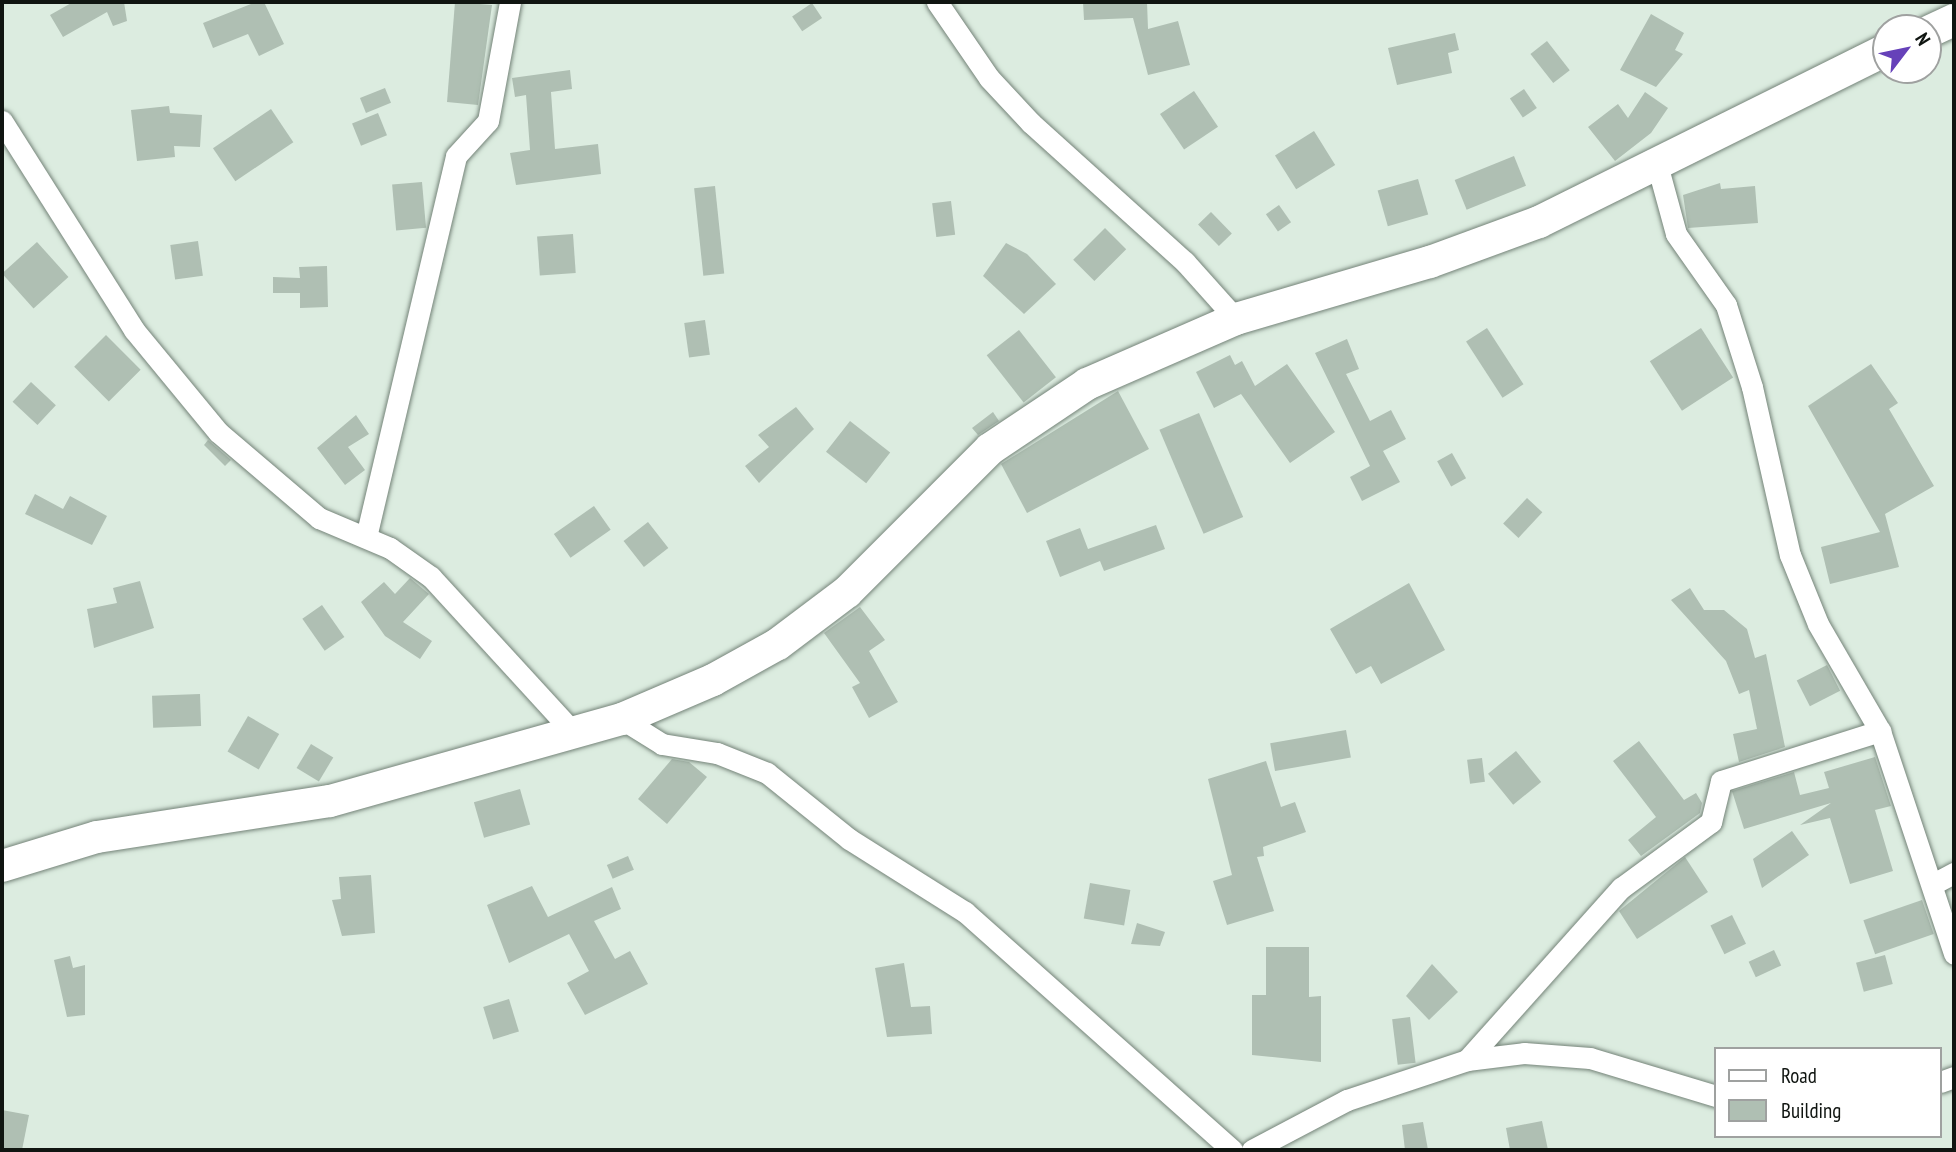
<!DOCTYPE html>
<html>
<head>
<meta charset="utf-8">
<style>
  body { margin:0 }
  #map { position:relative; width:1956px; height:1152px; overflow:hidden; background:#dcece0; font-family:"PT Sans Narrow",sans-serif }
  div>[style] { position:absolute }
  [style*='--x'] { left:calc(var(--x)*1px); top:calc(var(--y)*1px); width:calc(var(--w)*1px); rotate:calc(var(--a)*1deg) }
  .building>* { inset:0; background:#afbfb3; transform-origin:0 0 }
  .roads { filter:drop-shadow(0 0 2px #748378) drop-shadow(0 0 2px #748378) }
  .street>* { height:21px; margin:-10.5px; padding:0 10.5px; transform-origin:10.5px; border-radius:10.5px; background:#fff }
  .secondary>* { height:32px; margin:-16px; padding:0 16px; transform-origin:16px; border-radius:16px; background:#fff }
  span { translate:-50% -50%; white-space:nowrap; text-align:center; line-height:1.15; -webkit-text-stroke:5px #fff; paint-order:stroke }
  .frame { position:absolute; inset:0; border:4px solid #101511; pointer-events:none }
  .legend { position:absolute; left:1714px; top:1047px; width:228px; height:91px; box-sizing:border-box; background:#fff; border:2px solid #9fa1a0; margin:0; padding:9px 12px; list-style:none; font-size:21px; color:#101511 }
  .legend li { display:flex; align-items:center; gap:14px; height:35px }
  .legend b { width:35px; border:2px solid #9fa1a0 }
  .north { position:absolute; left:1872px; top:14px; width:70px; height:70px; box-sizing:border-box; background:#fff; border:2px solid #9fa1a0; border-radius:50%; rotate:58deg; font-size:19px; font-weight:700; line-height:28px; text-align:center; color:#101511 }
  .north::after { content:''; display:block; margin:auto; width:24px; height:32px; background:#6641b9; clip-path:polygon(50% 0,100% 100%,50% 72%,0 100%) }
</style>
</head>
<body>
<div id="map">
  <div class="building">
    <i style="clip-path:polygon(73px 2px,124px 2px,127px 21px,113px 26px,107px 12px,63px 37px,50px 15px)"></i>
    <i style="clip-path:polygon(256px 2px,264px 2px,284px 44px,259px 56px,248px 34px,213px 48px,203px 23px)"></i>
    <i style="clip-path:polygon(455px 2px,492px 5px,478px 105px,447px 102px)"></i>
    <i style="clip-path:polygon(1083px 2px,1147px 2px,1148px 29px,1178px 21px,1190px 65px,1148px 75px,1133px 18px,1084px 20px)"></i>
    <i style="left:812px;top:3px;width:18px;height:24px;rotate:56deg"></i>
    <i style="clip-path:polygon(1651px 14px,1684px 33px,1675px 50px,1683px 54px,1656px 87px,1620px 70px)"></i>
    <i style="clip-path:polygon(1455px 33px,1459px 50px,1448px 53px,1452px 73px,1397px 85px,1388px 48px)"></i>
    <i style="left:1547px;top:41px;width:37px;height:21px;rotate:52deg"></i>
    <i style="clip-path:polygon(570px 70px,572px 89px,551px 92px,555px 149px,598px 144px,601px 174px,516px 185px,510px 153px,530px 150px,526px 95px,515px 97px,512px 78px)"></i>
    <i style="left:385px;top:88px;width:16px;height:27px;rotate:68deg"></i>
    <i style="left:1524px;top:89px;width:23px;height:17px;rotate:56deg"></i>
    <i style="left:1194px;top:91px;width:43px;height:41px;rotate:56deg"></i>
    <i style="clip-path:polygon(1645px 92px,1668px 108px,1651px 133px,1615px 161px,1588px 127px,1618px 104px,1628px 118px)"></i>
    <i style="clip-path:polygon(169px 106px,170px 113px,202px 115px,200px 147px,174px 146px,175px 157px,137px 161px,131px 110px)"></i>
    <i style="left:271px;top:109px;width:40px;height:70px;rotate:56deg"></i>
    <i style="left:378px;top:113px;width:24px;height:28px;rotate:68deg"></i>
    <i style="left:1314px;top:131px;width:40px;height:46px;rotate:58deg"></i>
    <i style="left:1514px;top:156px;width:32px;height:64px;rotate:68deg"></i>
    <i style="left:1418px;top:179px;width:37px;height:42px;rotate:74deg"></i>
    <i style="left:422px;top:182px;width:46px;height:30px;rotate:85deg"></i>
    <i style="clip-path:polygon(1720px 183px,1721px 189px,1755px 186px,1758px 223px,1688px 228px,1683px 195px)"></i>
    <i style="left:715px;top:186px;width:88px;height:21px;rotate:84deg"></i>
    <i style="left:951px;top:201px;width:34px;height:19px;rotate:83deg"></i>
    <i style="left:1279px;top:205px;width:21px;height:16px;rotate:55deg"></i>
    <i style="left:1211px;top:212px;width:30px;height:18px;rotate:46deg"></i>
    <i style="left:1105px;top:228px;width:30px;height:45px;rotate:45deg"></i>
    <i style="left:573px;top:234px;width:39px;height:36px;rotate:86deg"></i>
    <i style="left:198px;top:241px;width:35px;height:28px;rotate:82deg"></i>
    <i style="left:37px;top:242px;width:47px;height:47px;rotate:48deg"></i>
    <i style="clip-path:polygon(1006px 243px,1027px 254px,1056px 284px,1024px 314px,983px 276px)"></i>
    <i style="clip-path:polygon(327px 266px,328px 307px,300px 308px,300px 293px,273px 293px,273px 277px,300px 278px,299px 267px)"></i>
    <i style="left:705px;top:320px;width:35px;height:21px;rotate:82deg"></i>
    <i style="left:1487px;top:328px;width:67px;height:25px;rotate:57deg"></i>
    <i style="left:1701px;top:328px;width:59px;height:61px;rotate:57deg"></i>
    <i style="left:1019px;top:330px;width:60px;height:41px;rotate:52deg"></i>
    <i style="left:106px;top:335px;width:49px;height:45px;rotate:45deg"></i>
    <i style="clip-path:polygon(1347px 339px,1359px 369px,1346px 374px,1370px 421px,1391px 410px,1406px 439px,1383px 451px,1400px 482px,1362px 501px,1350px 477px,1370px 466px,1315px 353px)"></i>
    <i style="clip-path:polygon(1230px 355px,1235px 365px,1242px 361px,1255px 386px,1287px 364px,1335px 432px,1290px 463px,1241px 394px,1214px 408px,1196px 372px)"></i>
    <i style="clip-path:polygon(1871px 364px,1898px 403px,1889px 409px,1934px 486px,1885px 514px,1899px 567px,1830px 584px,1821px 547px,1880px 532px,1808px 406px)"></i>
    <i style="left:31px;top:382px;width:34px;height:27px;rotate:43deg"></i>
    <i style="clip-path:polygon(1118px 391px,1149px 449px,1027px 513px,1001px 464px)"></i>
    <i style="clip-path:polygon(796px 407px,814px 429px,759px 483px,745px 466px,769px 447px,758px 435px)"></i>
    <i style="clip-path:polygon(993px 412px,999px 421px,978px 435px,972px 428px)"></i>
    <i style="left:1199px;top:413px;width:113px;height:43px;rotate:67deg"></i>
    <i style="clip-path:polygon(356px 415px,369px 434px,348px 447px,365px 470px,345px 485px,317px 448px)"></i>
    <i style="left:850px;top:421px;width:51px;height:39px;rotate:38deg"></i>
    <i style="clip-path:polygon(208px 440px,231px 460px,225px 466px,204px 445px)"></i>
    <i style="left:1452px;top:453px;width:29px;height:17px;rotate:61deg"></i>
    <i style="clip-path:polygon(35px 494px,63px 509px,70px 496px,107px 516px,92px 545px,25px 514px)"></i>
    <i style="left:1527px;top:498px;width:21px;height:35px;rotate:43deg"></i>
    <i style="left:594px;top:506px;width:29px;height:49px;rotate:55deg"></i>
    <i style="left:648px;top:522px;width:33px;height:31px;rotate:52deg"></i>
    <i style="clip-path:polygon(1156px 525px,1165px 549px,1104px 571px,1100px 561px,1060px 577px,1046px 541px,1080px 528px,1088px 549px)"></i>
    <i style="clip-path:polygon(410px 578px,429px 594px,403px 622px,432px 641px,420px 659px,385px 636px,361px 602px,384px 582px,395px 594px)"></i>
    <i style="clip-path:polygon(140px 581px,154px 628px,94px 648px,87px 609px,117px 603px,113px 588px)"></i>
    <i style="clip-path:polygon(1409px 583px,1445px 650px,1381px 684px,1371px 666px,1356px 674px,1330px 629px)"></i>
    <i style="clip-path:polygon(1690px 588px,1704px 610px,1724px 610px,1747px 629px,1755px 658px,1766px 654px,1785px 747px,1739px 762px,1733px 734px,1757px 729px,1749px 690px,1739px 694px,1726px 661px,1671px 600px)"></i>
    <i style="left:322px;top:605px;width:39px;height:24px;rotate:55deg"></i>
    <i style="clip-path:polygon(860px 607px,885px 640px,869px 651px,898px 702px,869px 718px,852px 687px,860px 683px,824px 633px)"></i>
    <i style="left:1827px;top:665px;width:29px;height:34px;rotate:63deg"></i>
    <i style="left:200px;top:694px;width:32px;height:48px;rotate:88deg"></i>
    <i style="left:248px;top:716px;width:36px;height:41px;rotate:30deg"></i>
    <i style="left:1346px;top:730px;width:28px;height:77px;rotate:80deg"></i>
    <i style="clip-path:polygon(1639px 741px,1684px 800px,1696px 793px,1702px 803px,1700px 813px,1641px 856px,1628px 840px,1656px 817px,1613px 761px)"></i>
    <i style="left:311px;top:744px;width:26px;height:28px;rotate:31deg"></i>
    <i style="left:1516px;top:751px;width:40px;height:36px;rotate:51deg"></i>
    <i style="clip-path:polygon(1875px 757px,1891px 806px,1875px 810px,1893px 871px,1850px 884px,1830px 818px,1800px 825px,1831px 803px,1744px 829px,1732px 791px,1794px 772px,1800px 795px,1829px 788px,1824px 772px)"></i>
    <i style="left:1482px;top:758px;width:24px;height:15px;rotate:83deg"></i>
    <i style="clip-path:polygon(672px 759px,689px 762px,707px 777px,667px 824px,638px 799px)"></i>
    <i style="clip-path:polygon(1266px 761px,1281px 807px,1295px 802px,1306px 832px,1263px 847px,1264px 856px,1257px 857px,1274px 911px,1227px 925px,1213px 881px,1232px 875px,1208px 779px)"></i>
    <i style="left:520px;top:789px;width:37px;height:48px;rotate:74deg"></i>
    <i style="clip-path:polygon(1792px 831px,1809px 855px,1762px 888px,1753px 859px)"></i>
    <i style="left:628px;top:856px;width:15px;height:23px;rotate:67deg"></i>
    <i style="clip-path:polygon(1685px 857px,1708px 892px,1637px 939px,1619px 911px)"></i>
    <i style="clip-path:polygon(371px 875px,375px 933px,342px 936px,332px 900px,341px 899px,339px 877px)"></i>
    <i style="left:1090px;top:883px;width:41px;height:36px;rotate:10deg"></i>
    <i style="clip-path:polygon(532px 886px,548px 917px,612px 887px,621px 909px,594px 921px,615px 959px,630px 951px,648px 984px,585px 1015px,567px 983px,589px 971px,569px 934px,509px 963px,487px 905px)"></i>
    <i style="left:1922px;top:900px;width:36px;height:62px;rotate:71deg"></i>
    <i style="left:1732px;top:915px;width:32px;height:24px;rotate:64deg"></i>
    <i style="clip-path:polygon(1137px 923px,1165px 932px,1160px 946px,1131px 944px)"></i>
    <i style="clip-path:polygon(1266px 947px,1309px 947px,1309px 997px,1321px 996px,1321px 1062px,1252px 1055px,1252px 995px,1266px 995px)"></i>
    <i style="left:1774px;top:950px;width:17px;height:28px;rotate:65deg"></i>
    <i style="left:1885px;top:955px;width:30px;height:30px;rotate:75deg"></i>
    <i style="clip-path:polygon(70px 956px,73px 968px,85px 965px,85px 1015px,67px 1017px,54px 960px)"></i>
    <i style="clip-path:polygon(904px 963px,911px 1007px,930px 1006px,932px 1034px,887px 1037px,875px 968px)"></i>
    <i style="clip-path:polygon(1432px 964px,1458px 992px,1429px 1020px,1406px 996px)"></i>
    <i style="left:509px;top:999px;width:34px;height:27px;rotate:73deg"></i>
    <i style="left:1410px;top:1017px;width:46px;height:18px;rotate:83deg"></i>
    <i style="clip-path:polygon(2px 1110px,29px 1115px,22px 1150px,2px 1150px)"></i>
    <i style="clip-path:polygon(1542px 1121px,1548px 1150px,1510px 1150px,1506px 1128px)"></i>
    <i style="clip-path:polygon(1423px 1122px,1428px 1150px,1405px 1150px,1402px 1125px)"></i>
  </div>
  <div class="roads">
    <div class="street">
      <i style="--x:937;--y:2;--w:92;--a:55.6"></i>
      <i style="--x:989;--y:78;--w:62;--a:47"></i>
      <i style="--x:1031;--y:123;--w:207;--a:42.1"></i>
      <i style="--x:1185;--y:262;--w:76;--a:48.2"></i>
      <i style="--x:2;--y:121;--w:247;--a:57.7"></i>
      <i style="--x:134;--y:330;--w:132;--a:50.5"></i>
      <i style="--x:218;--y:432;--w:133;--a:40.4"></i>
      <i style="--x:319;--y:518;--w:77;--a:22.9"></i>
      <i style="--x:390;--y:548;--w:50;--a:35.3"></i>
      <i style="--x:431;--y:577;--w:210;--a:47.5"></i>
      <i style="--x:1658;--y:168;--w:68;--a:74.7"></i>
      <i style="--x:1676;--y:234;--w:87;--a:54.8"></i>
      <i style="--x:1726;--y:305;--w:86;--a:72.4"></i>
      <i style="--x:1752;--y:387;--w:172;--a:77.3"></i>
      <i style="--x:1790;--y:555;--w:74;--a:67.9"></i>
      <i style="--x:1818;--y:624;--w:124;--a:59.9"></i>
      <i style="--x:1880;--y:731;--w:235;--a:71.6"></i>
      <i style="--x:366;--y:537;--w:391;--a:-76.7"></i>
      <i style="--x:456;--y:156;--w:47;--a:-47.6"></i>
      <i style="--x:488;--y:121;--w:121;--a:-79.5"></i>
      <i style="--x:622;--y:719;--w:47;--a:32"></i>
      <i style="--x:662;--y:744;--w:56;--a:9.3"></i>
      <i style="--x:717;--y:753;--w:54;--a:21.8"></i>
      <i style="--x:767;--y:773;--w:105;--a:38.8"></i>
      <i style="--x:849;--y:839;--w:137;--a:32.2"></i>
      <i style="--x:965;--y:912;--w:358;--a:41.7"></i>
      <i style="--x:1933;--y:884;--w:24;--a:-28"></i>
      <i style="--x:1467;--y:1060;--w:231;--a:-48.2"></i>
      <i style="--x:1621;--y:888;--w:112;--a:-36.3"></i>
      <i style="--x:1711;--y:822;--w:42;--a:-76.3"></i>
      <i style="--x:1721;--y:781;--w:167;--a:-17.5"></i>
      <i style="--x:1940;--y:1082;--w:15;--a:-20"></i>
      <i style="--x:1252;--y:1150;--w:107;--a:-27.8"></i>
      <i style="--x:1347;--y:1100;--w:126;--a:-18.4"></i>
      <i style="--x:1467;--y:1060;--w:57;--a:-7"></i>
      <i style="--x:1524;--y:1053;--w:66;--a:4.3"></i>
      <i style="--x:1590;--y:1058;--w:132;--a:16.8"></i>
    </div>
    <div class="secondary">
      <i style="--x:1928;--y:32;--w:29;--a:-25"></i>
      <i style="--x:2;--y:866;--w:99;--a:-17"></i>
      <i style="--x:97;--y:837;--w:236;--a:-8.8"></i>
      <i style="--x:330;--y:801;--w:303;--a:-15.7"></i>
      <i style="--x:622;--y:719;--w:99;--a:-23.2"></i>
      <i style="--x:713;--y:680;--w:74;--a:-29"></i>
      <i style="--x:778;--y:644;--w:86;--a:-37"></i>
      <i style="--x:847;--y:592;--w:202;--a:-45"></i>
      <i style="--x:990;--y:449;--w:117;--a:-33.8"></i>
      <i style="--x:1087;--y:384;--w:163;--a:-23.6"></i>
      <i style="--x:1236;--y:319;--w:202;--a:-16.4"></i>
      <i style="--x:1430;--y:262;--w:116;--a:-20.2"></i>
      <i style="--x:1539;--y:222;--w:387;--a:-26.4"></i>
    </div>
  </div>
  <div class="frame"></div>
  <ul class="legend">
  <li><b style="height:9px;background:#fff"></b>Road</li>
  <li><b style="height:19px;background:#afbfb3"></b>Building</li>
  </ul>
  <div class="north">N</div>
</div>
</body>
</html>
